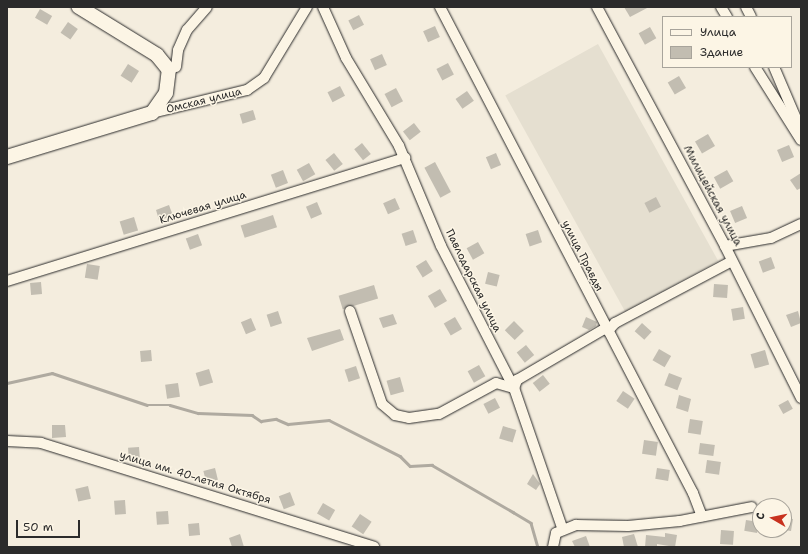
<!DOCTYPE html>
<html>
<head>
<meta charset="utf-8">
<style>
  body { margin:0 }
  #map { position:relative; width:808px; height:554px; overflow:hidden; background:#f4edde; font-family:"Shantell Sans",sans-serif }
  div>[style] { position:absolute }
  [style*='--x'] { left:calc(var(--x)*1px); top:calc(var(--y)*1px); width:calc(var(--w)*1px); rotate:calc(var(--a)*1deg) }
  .built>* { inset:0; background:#e5dfd0; transform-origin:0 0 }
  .stream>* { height:2.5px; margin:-1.25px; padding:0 1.25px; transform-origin:1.25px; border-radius:1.25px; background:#afaaa0 }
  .building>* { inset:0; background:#c2bdb1; transform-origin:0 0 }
  .roads { filter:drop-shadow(0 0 1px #2b2b2b) drop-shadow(0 0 1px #2b2b2b) }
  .street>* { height:10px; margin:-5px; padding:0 5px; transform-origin:5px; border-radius:5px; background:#fcf5e5 }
  .secondary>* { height:14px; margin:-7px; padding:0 7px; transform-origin:7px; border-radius:7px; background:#fcf5e5 }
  span { translate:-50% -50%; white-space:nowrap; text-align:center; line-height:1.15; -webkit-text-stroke:3px #fcf5e5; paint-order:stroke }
  .street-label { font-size:11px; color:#2b2b2b }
  .frame { position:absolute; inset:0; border:8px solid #2b2b2b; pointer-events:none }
  .legend { position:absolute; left:662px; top:16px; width:130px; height:52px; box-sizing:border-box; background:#fcf5e5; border:1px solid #a8a49b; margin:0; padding:5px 7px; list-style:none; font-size:12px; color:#2b2b2b }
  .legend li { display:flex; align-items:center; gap:8px; height:20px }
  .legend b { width:20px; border:1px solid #a8a49b }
  .north { position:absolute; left:752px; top:498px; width:40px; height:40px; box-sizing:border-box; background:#fcf5e5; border:1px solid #a8a49b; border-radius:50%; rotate:279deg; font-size:11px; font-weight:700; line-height:16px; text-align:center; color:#2b2b2b }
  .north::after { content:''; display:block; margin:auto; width:14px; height:18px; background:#c8321e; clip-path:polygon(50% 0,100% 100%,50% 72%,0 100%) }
  .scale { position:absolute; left:16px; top:520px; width:64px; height:18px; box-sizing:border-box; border:2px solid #2b2b2b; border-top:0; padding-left:5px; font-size:12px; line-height:14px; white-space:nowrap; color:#2b2b2b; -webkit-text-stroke:3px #fcf5e5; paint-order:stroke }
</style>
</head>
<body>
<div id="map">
  <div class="built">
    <i style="left:598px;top:44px;width:248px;height:106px;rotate:61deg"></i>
  </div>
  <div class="stream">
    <i style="--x:7;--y:383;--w:46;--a:-12.5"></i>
    <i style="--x:52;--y:373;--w:100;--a:18.6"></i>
    <i style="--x:147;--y:405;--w:23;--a:0"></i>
    <i style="--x:170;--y:405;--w:29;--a:16"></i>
    <i style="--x:198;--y:413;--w:54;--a:2.1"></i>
    <i style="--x:252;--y:415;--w:11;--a:34"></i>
    <i style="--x:261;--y:421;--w:15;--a:-8"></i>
    <i style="--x:276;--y:419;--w:13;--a:23"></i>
    <i style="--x:288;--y:424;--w:41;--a:-5.6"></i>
    <i style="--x:329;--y:420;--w:80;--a:26.9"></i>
    <i style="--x:400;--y:456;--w:14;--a:45"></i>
    <i style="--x:410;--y:466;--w:22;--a:-3"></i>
    <i style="--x:432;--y:465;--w:94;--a:30.1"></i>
    <i style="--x:513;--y:512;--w:21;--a:31"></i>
    <i style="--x:531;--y:523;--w:25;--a:74"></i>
  </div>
  <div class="building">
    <i style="clip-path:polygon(624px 7px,649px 7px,630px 17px)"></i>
    <i style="left:40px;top:9px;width:14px;height:10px;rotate:30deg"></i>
    <i style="left:359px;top:15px;width:11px;height:12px;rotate:63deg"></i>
    <i style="left:68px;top:22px;width:12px;height:13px;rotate:35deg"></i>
    <i style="left:435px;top:26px;width:12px;height:13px;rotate:66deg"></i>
    <i style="left:650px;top:27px;width:13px;height:13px;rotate:61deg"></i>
    <i style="left:382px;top:54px;width:12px;height:13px;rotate:66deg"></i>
    <i style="left:448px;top:63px;width:13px;height:13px;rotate:63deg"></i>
    <i style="left:128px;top:64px;width:13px;height:14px;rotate:32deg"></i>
    <i style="left:679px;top:76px;width:14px;height:13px;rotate:60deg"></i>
    <i style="left:340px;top:86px;width:11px;height:14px;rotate:63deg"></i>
    <i style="left:396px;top:88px;width:15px;height:13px;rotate:62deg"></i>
    <i style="left:467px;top:91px;width:12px;height:14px;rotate:55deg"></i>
    <i style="left:253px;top:110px;width:10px;height:14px;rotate:73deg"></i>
    <i style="left:414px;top:123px;width:11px;height:14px;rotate:52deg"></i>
    <i style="left:708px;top:134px;width:14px;height:15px;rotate:60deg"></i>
    <i style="left:362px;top:143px;width:14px;height:10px;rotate:51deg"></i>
    <i style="left:789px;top:145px;width:13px;height:13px;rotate:67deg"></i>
    <i style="left:334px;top:153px;width:14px;height:11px;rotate:51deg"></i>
    <i style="left:496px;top:153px;width:13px;height:11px;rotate:67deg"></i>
    <i style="left:435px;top:162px;width:34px;height:12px;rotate:62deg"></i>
    <i style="left:309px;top:163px;width:13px;height:14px;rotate:61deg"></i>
    <i style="left:283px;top:170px;width:14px;height:13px;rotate:69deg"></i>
    <i style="left:727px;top:170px;width:13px;height:15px;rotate:61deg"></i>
    <i style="clip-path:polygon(801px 173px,801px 188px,797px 190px,790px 180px)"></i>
    <i style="left:656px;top:197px;width:11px;height:13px;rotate:63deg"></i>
    <i style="left:395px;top:198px;width:12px;height:13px;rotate:66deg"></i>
    <i style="left:317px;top:202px;width:13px;height:12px;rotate:67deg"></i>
    <i style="clip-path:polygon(169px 205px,173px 216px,159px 220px,156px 210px)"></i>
    <i style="left:742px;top:206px;width:13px;height:13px;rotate:67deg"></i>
    <i style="left:273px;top:215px;width:13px;height:34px;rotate:72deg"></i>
    <i style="left:134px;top:217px;width:14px;height:15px;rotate:73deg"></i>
    <i style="left:413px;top:230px;width:13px;height:12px;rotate:72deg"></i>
    <i style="left:538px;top:230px;width:13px;height:13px;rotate:72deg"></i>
    <i style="left:198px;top:234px;width:12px;height:13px;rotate:70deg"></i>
    <i style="left:478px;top:242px;width:13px;height:13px;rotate:61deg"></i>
    <i style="left:771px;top:257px;width:12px;height:13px;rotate:70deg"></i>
    <i style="left:426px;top:260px;width:13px;height:12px;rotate:58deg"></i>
    <i style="left:87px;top:264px;width:13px;height:14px;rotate:9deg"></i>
    <i style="left:488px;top:272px;width:12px;height:12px;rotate:14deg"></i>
    <i style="left:41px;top:282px;width:12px;height:11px;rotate:85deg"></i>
    <i style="left:714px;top:284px;width:14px;height:13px;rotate:4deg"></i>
    <i style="left:374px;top:285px;width:14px;height:37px;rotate:73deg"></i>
    <i style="left:440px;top:289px;width:14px;height:14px;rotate:60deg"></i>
    <i style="left:743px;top:307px;width:12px;height:12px;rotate:81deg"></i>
    <i style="left:278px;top:311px;width:13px;height:12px;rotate:72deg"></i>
    <i style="clip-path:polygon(798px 311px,801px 323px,791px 327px,786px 315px)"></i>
    <i style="clip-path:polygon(393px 314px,397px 324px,383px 328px,379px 318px)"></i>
    <i style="left:455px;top:317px;width:14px;height:13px;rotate:60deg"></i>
    <i style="clip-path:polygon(586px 317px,597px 322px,596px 326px,589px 330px,582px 327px)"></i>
    <i style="left:251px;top:318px;width:13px;height:11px;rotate:67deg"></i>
    <i style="left:514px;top:321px;width:14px;height:13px;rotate:45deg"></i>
    <i style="left:642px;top:323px;width:13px;height:11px;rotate:42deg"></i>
    <i style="clip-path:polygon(340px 329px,344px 340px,312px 351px,307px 338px)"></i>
    <i style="left:526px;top:345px;width:13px;height:12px;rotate:51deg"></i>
    <i style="left:659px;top:349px;width:14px;height:13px;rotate:30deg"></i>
    <i style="left:151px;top:350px;width:11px;height:11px;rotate:85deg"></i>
    <i style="left:765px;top:350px;width:15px;height:15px;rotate:74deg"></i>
    <i style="left:479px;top:365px;width:13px;height:13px;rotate:61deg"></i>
    <i style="left:356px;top:366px;width:13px;height:12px;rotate:72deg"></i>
    <i style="left:209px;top:369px;width:14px;height:14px;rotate:73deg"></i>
    <i style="left:669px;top:373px;width:14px;height:13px;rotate:21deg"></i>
    <i style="left:543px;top:375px;width:11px;height:13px;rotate:52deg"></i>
    <i style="left:400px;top:377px;width:15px;height:14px;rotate:74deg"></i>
    <i style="left:178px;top:383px;width:14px;height:13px;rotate:82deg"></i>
    <i style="left:623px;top:391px;width:14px;height:12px;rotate:34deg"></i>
    <i style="clip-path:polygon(679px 395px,691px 399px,688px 412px,676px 408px)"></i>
    <i style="left:495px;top:398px;width:11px;height:13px;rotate:63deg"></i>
    <i style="left:788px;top:400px;width:10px;height:11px;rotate:61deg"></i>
    <i style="left:690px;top:419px;width:13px;height:14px;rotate:9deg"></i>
    <i style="clip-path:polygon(52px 425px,65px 425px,66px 437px,52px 438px)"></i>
    <i style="left:503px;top:426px;width:14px;height:13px;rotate:17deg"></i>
    <i style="left:644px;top:440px;width:14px;height:14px;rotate:8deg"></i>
    <i style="left:700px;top:443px;width:15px;height:11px;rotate:8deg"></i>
    <i style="left:139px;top:447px;width:13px;height:11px;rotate:86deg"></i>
    <i style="left:707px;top:460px;width:14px;height:13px;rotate:8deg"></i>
    <i style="left:215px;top:468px;width:12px;height:12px;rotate:76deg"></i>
    <i style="left:657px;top:468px;width:13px;height:11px;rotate:9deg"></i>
    <i style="clip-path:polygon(533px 474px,540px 484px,536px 490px,527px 484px)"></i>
    <i style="left:88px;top:486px;width:13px;height:13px;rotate:77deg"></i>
    <i style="left:290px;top:492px;width:14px;height:12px;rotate:69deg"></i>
    <i style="left:125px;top:500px;width:14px;height:11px;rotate:86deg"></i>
    <i style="left:323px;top:503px;width:14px;height:12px;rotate:30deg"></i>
    <i style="left:168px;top:511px;width:13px;height:12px;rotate:86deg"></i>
    <i style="left:360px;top:514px;width:14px;height:15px;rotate:34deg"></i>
    <i style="clip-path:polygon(784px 518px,793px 519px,791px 531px,784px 530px)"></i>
    <i style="left:746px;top:520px;width:13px;height:11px;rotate:9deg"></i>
    <i style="left:199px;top:523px;width:12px;height:11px;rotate:85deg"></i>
    <i style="left:721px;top:530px;width:13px;height:14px;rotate:4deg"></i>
    <i style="clip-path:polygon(665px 533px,677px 535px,675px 547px,657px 544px,657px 547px,645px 547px,646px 535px,665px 537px)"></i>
    <i style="clip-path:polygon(240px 534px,244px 547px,232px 547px,229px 538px)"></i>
    <i style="clip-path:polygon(634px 534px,638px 547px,624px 547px,622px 537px)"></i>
    <i style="clip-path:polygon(586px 536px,590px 547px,575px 547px,572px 541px)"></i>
  </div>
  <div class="roads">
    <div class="street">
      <i style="--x:323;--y:7;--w:56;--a:65.7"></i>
      <i style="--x:346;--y:58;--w:103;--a:58.9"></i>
      <i style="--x:399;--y:146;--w:108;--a:67.2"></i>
      <i style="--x:441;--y:246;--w:160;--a:62.8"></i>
      <i style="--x:514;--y:388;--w:150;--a:71"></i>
      <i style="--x:440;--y:7;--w:548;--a:62.5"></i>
      <i style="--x:693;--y:493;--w:25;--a:69"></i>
      <i style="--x:597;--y:7;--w:271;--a:61.8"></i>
      <i style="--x:725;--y:246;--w:170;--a:63.4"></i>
      <i style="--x:721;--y:7;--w:12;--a:59"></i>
      <i style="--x:746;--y:7;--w:11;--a:63"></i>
      <i style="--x:176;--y:67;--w:17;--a:-83"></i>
      <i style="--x:178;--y:50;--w:22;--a:-66"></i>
      <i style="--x:187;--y:30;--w:30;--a:-49"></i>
      <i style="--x:755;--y:67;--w:86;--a:57.8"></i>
      <i style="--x:774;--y:67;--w:69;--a:66.8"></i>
      <i style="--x:152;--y:113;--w:98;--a:-13.6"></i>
      <i style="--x:247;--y:90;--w:21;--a:-35"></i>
      <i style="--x:264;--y:78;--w:83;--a:-58.8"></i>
      <i style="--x:725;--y:246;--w:47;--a:-9.9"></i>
      <i style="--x:771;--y:238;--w:33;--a:-25"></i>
      <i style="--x:7;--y:281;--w:417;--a:-17.2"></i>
      <i style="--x:350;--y:311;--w:98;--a:71"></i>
      <i style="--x:382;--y:404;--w:17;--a:40"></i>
      <i style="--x:395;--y:415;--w:14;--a:12"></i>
      <i style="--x:409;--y:418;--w:30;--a:-8"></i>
      <i style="--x:439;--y:414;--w:65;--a:-28.5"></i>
      <i style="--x:496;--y:383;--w:19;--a:16"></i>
      <i style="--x:514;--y:388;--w:9;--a:-69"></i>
      <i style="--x:517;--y:380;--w:103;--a:-30.3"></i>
      <i style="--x:608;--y:331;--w:11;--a:-49"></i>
      <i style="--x:615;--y:323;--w:132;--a:-27.9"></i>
      <i style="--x:7;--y:441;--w:34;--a:3"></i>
      <i style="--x:41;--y:443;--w:349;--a:17.3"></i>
      <i style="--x:553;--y:547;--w:14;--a:-78"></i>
      <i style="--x:556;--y:533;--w:22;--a:-22"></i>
      <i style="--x:576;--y:525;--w:52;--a:1.1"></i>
      <i style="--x:628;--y:526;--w:52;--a:-5.5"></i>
      <i style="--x:680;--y:521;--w:73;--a:-11"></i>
    </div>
    <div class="secondary">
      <i style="--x:7;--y:157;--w:152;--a:-16.9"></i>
      <i style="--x:152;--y:113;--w:24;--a:-55"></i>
      <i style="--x:166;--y:93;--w:23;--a:-83"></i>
      <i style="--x:169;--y:70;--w:19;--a:-129"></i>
      <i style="--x:157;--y:55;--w:92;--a:-148.4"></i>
    </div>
  </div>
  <div class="street-label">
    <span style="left:204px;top:101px;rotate:-14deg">Омская улица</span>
    <span style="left:712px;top:196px;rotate:62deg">Милицейская улица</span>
    <span style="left:203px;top:208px;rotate:-17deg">Ключевая улица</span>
    <span style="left:582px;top:256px;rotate:63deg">улица Правды</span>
    <span style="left:473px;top:281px;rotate:64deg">Павлодарская улица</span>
    <span style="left:195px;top:478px;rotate:17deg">улица им. 40-летия Октября</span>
  </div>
  <div class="frame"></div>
  <ul class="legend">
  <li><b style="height:5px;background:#fcf5e5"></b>Улица</li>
  <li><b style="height:11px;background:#c2bdb1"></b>Здание</li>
  </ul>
  <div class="north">С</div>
  <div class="scale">50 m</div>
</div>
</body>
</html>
